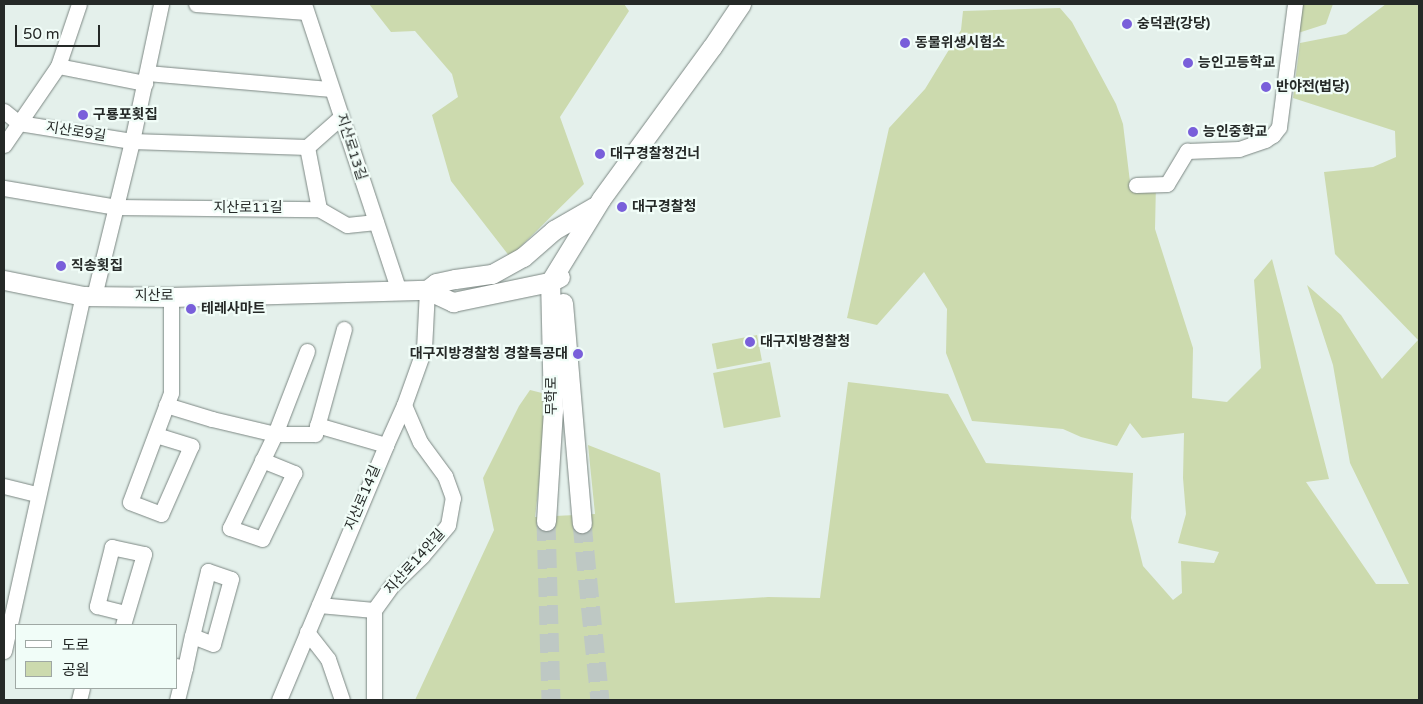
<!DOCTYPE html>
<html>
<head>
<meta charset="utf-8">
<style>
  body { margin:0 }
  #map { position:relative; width:1423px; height:704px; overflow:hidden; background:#e4f0eb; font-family:"Varela Round","Noto Sans KR",sans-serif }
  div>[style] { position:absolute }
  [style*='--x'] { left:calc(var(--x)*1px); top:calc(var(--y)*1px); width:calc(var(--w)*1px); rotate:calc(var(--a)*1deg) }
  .green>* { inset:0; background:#ccdaae; transform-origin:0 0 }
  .major-tunnel>* { height:19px; margin-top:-9.5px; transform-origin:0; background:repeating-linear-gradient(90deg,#bec8c4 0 19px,transparent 0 28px) }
  .roads { filter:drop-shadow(0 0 1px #7c8783) drop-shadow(0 0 1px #7c8783) }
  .minor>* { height:15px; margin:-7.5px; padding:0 7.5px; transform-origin:7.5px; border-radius:7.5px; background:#fff }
  .major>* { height:19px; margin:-9.5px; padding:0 9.5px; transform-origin:9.5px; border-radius:9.5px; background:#fff }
  .dots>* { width:14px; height:14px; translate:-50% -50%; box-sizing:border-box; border:2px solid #f1fdf8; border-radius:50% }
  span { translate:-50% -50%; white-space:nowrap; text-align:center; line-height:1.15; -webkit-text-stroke:4.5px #f1fdf8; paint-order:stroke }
  .poi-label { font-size:14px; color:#252927; font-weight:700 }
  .left { translate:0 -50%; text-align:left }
  .right { translate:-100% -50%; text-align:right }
  .street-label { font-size:14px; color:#252927 }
  .frame { position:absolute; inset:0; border:5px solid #252927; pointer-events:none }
  .legend { position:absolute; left:15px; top:624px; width:162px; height:65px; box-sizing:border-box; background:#f1fdf8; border:1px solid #9fa8a4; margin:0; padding:6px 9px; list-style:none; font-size:15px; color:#252927 }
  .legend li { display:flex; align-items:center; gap:10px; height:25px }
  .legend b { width:25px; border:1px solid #9fa8a4 }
  .scale { position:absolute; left:15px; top:25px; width:85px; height:22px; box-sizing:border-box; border:2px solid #252927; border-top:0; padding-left:6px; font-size:15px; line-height:18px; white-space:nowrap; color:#252927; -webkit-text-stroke:4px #f1fdf8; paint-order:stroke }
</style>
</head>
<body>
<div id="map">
  <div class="green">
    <i style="clip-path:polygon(369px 4px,624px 4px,629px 11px,560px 117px,584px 184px,510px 257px,451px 181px,432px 115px,458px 97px,452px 74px,415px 31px,391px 32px)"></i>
    <i style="clip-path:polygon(1300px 4px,1333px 4px,1326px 24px,1298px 33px)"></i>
    <i style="clip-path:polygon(1386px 4px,1419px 4px,1419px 700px,415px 700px,494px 530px,483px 478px,519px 406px,530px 390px,546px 394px,546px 427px,535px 517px,595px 514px,588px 445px,660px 473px,675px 603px,768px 597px,820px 598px,848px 382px,948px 394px,986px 463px,1133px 473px,1131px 518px,1143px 566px,1173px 600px,1182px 593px,1181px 561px,1214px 563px,1219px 552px,1178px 543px,1186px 514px,1183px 478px,1184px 433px,1142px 438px,1130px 423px,1117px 446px,1081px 437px,1063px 429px,972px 421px,946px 353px,947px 309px,924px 272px,877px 325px,847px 318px,889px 128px,925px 89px,961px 30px,963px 11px,1060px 8px,1072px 22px,1116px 104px,1123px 124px,1130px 182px,1156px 183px,1155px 229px,1193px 348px,1192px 398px,1227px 402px,1261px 368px,1254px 280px,1272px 259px,1329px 479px,1306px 482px,1376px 584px,1409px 584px,1350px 463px,1333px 365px,1307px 285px,1341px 315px,1382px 379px,1418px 340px,1335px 254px,1324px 172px,1373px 167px,1396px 157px,1395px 131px,1293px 98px,1300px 43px,1346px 34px)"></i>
    <i style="left:757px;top:335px;width:26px;height:46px;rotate:79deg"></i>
    <i style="left:770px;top:362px;width:56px;height:58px;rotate:79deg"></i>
  </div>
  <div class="major-tunnel">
    <i style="--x:546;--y:521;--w:179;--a:88.4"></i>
    <i style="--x:582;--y:523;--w:178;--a:84.2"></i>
  </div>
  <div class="roads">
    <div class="minor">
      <i style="--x:196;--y:4;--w:110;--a:4.2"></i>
      <i style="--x:304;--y:4;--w:302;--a:71.7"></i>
      <i style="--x:58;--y:66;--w:89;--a:11.1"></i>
      <i style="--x:147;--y:73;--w:185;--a:5"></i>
      <i style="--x:4;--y:111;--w:19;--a:39"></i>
      <i style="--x:19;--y:123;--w:114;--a:9.1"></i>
      <i style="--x:132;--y:141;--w:175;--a:2"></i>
      <i style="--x:307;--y:147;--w:45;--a:-41.4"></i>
      <i style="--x:4;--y:145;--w:96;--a:-55.6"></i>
      <i style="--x:58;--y:66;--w:65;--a:-71.3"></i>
      <i style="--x:307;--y:147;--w:63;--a:79"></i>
      <i style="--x:1136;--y:185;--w:31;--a:-2"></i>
      <i style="--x:1167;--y:184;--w:39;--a:-59"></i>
      <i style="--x:1187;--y:151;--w:52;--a:-2.2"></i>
      <i style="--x:1239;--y:149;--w:28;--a:-19"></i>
      <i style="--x:1265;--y:140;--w:9;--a:-32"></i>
      <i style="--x:1273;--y:135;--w:10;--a:-53"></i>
      <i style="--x:1279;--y:127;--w:124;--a:-82.6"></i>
      <i style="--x:4;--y:188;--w:114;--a:9.6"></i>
      <i style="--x:116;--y:207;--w:203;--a:0.6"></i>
      <i style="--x:319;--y:209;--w:32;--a:30"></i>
      <i style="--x:347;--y:225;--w:29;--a:-6"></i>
      <i style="--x:94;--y:296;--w:160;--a:-76.2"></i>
      <i style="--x:132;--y:141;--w:140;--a:-78"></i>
      <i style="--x:166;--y:405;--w:48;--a:16.9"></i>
      <i style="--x:212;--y:419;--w:65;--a:13.4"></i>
      <i style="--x:275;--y:434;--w:89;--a:-68.9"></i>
      <i style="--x:317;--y:425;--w:72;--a:16.2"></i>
      <i style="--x:156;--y:435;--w:37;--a:17"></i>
      <i style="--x:191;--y:446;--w:74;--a:113.8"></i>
      <i style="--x:161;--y:514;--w:33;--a:-159"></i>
      <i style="--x:130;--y:502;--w:116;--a:-69.4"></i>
      <i style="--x:171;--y:393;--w:96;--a:-90"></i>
      <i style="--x:262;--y:460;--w:35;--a:22"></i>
      <i style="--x:294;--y:473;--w:73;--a:115.9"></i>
      <i style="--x:262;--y:539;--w:34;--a:-161"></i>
      <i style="--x:230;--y:528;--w:104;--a:-64.4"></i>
      <i style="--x:275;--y:434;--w:40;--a:0"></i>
      <i style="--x:315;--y:434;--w:109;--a:-74.6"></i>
      <i style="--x:4;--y:486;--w:34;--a:14"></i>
      <i style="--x:319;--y:605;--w:55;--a:5.2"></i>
      <i style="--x:123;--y:625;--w:74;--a:-73.5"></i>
      <i style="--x:144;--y:554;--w:33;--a:-168"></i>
      <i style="--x:112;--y:547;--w:61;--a:104.3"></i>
      <i style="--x:97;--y:606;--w:30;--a:14"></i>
      <i style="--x:307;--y:632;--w:34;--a:52"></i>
      <i style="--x:328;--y:659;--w:43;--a:71.1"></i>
      <i style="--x:4;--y:651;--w:364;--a:-77.5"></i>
      <i style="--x:176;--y:666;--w:9;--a:13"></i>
      <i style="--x:185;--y:668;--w:33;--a:-78"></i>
      <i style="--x:192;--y:636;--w:67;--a:-76.2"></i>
      <i style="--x:208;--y:571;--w:24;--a:19"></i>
      <i style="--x:231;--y:579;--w:67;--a:105.5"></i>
      <i style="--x:213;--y:644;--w:22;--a:-159"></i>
      <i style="--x:79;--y:700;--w:12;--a:-76"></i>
      <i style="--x:177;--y:700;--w:33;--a:-76"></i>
      <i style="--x:279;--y:700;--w:277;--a:-67.2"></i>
      <i style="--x:386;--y:445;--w:44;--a:-65.8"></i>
      <i style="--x:404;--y:405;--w:59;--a:-70.3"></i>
      <i style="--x:424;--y:349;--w:59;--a:-87.1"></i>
      <i style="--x:374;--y:700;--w:90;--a:-90"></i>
      <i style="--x:374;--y:610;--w:31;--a:-54"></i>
      <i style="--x:392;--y:585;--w:42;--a:-44"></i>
      <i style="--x:422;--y:556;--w:40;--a:-50"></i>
      <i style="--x:448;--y:525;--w:27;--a:-80"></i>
      <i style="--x:453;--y:498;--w:23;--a:-110"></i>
      <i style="--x:445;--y:476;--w:42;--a:-126.3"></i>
      <i style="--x:420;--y:442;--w:40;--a:-113.4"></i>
    </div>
    <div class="major">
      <i style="--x:4;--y:280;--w:81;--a:11.4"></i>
      <i style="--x:83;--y:296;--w:88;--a:0.7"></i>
      <i style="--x:171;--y:297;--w:256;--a:-1.6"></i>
      <i style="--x:427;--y:290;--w:29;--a:25"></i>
      <i style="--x:453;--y:302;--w:99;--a:-11.7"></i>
      <i style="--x:550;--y:282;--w:11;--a:-27"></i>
      <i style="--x:427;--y:290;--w:11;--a:-38"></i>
      <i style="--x:436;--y:283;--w:19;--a:-12"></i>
      <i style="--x:455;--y:279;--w:37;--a:-8"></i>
      <i style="--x:492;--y:274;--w:35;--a:-29"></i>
      <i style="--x:523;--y:257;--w:41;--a:-41.1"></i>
      <i style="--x:554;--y:230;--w:46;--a:-29.9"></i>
      <i style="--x:563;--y:303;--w:221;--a:85.1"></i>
      <i style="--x:546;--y:521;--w:111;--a:-86.4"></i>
      <i style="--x:553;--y:410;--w:128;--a:-91.3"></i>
      <i style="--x:550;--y:282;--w:97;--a:-58.4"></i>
      <i style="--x:601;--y:199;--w:188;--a:-53.9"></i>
      <i style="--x:712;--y:47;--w:52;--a:-56"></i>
    </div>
  </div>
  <div class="dots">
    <i style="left:1127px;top:24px;background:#795fda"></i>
    <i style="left:905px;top:43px;background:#795fda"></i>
    <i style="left:1188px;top:63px;background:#795fda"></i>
    <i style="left:1266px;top:87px;background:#795fda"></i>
    <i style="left:83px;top:115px;background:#795fda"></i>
    <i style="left:1193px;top:132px;background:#795fda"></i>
    <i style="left:600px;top:154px;background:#795fda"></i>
    <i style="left:622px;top:207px;background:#795fda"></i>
    <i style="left:61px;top:266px;background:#795fda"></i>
    <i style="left:191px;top:309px;background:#795fda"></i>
    <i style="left:750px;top:342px;background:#795fda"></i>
    <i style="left:578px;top:354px;background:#795fda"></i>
  </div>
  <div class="poi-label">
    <span class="left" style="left:1137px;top:24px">숭덕관(강당)</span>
    <span class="left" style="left:915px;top:43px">동물위생시험소</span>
    <span class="left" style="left:1198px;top:63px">능인고등학교</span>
    <span class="left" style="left:1276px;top:87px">반야전(법당)</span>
    <span class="left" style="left:93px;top:115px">구룡포횟집</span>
    <span class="left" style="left:1203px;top:132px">능인중학교</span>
    <span class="left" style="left:610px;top:154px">대구경찰청건너</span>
    <span class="left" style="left:632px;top:207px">대구경찰청</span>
    <span class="left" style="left:71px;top:266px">직송횟집</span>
    <span class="left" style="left:201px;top:309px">테레사마트</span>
    <span class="left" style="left:760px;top:342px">대구지방경찰청</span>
    <span class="right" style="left:568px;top:354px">대구지방경찰청 경찰특공대</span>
  </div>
  <div class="street-label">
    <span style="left:76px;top:132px;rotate:9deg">지산로9길</span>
    <span style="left:351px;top:147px;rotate:72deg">지산로13길</span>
    <span style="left:248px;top:208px">지산로11길</span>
    <span style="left:154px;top:296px">지산로</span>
    <span style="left:552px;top:396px;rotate:-90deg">무학로</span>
    <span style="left:363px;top:498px;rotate:-67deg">지산로14길</span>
    <span style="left:415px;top:562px;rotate:-48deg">지산로14안길</span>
  </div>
  <div class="frame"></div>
  <ul class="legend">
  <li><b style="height:6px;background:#fff"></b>도로</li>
  <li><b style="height:14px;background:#ccdaae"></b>공원</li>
  </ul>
  <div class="scale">50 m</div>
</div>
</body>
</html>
